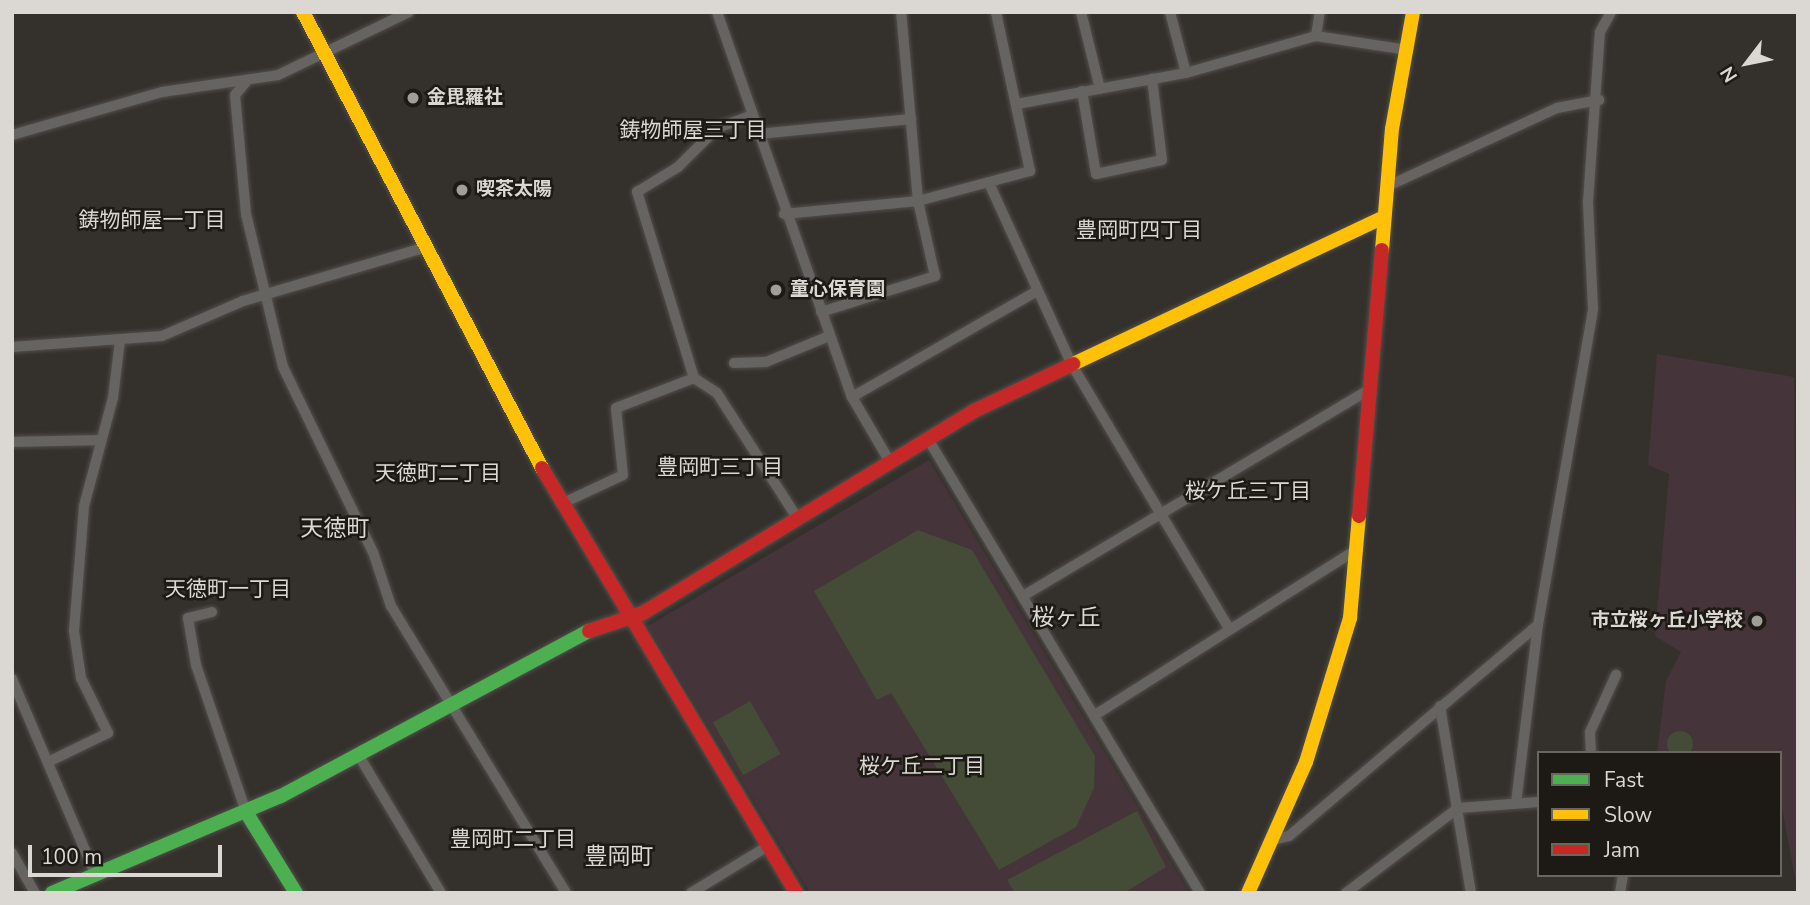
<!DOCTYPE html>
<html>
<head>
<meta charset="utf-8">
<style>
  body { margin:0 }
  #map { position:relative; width:1810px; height:905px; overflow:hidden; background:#34312c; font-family:"Nunito Sans","Noto Sans JP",sans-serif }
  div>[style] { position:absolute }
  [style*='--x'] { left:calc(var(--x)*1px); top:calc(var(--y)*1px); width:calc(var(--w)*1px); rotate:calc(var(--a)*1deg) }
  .education>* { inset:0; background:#453439 }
  .green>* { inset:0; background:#444b36; transform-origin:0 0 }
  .round { border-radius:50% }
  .roads { filter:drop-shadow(0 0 2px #514f4b) drop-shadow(0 0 2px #514f4b) }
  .street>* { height:10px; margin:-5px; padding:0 5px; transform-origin:5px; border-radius:5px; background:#666461 }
  .fast>* { height:14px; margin:-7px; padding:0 7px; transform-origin:7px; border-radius:7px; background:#4caf50 }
  .slow>* { height:14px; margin:-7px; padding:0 7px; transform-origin:7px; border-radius:7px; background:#ffc107 }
  .jam>* { height:14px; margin:-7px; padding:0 7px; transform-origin:7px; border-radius:7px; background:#c62828 }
  .dots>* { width:19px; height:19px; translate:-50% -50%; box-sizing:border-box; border:4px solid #1d1a16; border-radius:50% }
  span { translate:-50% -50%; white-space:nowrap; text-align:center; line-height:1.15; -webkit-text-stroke:5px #1d1a16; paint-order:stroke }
  .poi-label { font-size:19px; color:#dbd7d2; font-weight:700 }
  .left { translate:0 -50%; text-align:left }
  .right { translate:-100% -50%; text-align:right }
  .neighbourhood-label { font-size:21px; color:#dbd7d2 }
  .quarter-label { font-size:23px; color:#dbd7d2 }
  .frame { position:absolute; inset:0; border:14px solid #dbd7d2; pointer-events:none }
  .legend { position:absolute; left:1537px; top:751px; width:245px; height:126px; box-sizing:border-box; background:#1d1a16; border:2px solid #696661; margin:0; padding:9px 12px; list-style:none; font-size:21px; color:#dbd7d2 }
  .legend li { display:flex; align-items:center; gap:14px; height:35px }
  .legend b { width:35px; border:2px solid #696661 }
  .north { position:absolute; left:1712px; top:28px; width:70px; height:70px; -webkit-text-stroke:5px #1d1a16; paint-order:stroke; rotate:238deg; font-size:19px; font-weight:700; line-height:28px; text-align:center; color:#dbd7d2 }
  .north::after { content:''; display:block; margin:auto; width:24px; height:32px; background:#dbd7d2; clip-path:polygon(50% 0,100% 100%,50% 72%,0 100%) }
  .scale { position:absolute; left:28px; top:845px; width:194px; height:32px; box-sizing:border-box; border:4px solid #dbd7d2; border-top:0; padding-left:9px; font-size:21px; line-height:24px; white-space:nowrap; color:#dbd7d2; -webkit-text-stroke:5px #1d1a16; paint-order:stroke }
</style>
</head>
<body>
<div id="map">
  <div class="education">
    <i style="clip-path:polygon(1657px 354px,1794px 377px,1798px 893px,1780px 798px,1780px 753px,1657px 753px,1666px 681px,1681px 652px,1655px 636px,1669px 474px,1648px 465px)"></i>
    <i style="clip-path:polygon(929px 460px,1187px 889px,1186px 893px,810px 893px,648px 626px)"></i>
  </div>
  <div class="green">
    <i style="clip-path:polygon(918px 530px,972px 550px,1095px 756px,1094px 788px,1076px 827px,999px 870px,891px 693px,877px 700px,814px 591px)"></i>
    <i style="left:750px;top:701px;width:61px;height:43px;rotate:60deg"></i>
    <i class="round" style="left:1667px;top:731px;width:26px;height:26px"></i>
    <i style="clip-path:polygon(1137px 811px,1166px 867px,1124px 893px,1015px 893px,1007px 880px)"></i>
  </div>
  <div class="roads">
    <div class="street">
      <i style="--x:717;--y:12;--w:408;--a:70.7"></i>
      <i style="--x:852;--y:397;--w:75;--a:59.7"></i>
      <i style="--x:1081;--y:12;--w:79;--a:76.1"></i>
      <i style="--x:1170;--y:12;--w:63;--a:75.3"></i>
      <i style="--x:1316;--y:36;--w:24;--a:-81"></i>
      <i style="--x:246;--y:82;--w:17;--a:130"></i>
      <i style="--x:235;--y:95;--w:120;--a:84.7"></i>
      <i style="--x:246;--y:214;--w:157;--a:76.4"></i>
      <i style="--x:283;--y:367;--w:206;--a:64.1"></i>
      <i style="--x:373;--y:552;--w:57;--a:71.6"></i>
      <i style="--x:391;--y:606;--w:336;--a:58.6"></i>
      <i style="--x:1082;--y:91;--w:84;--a:80.4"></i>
      <i style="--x:1096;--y:174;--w:67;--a:-12"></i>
      <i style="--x:1162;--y:160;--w:82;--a:-97"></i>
      <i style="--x:1017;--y:104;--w:172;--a:-10.4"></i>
      <i style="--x:1186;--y:73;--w:135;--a:-15.9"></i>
      <i style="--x:1316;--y:36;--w:92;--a:8.7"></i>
      <i style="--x:758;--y:134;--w:154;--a:-5.6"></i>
      <i style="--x:12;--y:135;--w:156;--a:-16"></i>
      <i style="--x:162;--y:92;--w:117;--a:-8.3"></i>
      <i style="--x:278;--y:75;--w:145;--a:-25.7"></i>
      <i style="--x:989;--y:183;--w:200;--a:65.5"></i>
      <i style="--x:1072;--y:365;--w:306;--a:59.2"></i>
      <i style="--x:1388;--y:186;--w:186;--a:-24.8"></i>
      <i style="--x:1557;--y:108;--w:43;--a:-10.8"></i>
      <i style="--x:784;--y:214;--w:135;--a:-5.5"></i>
      <i style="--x:918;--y:201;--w:116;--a:-15"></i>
      <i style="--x:1030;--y:171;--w:163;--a:-102.1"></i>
      <i style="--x:821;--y:312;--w:120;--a:-17.5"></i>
      <i style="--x:935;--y:276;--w:77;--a:-102.8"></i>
      <i style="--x:918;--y:201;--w:190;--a:-95.1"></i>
      <i style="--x:12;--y:347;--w:150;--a:-4.2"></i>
      <i style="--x:162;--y:336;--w:88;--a:-23.4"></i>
      <i style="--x:243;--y:301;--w:191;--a:-16.4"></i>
      <i style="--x:734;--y:363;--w:32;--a:-2"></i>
      <i style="--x:766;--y:362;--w:68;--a:-22.4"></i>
      <i style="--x:694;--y:378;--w:195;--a:-107"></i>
      <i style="--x:637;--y:192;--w:48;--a:-31.4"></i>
      <i style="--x:678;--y:167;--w:55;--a:-45"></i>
      <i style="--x:717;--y:128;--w:37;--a:-20"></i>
      <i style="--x:852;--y:397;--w:211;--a:-29.8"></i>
      <i style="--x:928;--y:439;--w:529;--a:59.07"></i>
      <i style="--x:12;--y:442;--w:88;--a:-1.3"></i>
      <i style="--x:561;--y:504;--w:68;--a:-25.1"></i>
      <i style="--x:623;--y:475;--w:67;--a:-96"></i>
      <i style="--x:616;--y:408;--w:84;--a:-21"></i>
      <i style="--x:694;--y:378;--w:27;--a:33"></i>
      <i style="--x:717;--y:393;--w:150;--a:57.3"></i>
      <i style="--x:1023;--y:596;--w:404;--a:-30.8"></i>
      <i style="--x:212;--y:612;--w:25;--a:166"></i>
      <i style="--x:188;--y:618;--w:48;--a:80.3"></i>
      <i style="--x:196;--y:665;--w:155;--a:71.2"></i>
      <i style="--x:12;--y:679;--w:212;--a:66.9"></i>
      <i style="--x:1440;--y:706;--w:190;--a:80.6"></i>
      <i style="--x:1095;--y:715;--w:311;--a:-32.3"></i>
      <i style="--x:1591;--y:753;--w:21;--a:-93"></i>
      <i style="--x:1590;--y:732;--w:63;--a:-65.5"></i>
      <i style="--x:359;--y:756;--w:160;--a:59.1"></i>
      <i style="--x:48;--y:762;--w:67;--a:-25.8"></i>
      <i style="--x:108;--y:733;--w:61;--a:-116.1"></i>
      <i style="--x:81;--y:678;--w:48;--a:-98.5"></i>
      <i style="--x:74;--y:631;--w:125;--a:-85.4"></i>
      <i style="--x:84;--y:506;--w:112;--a:-75"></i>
      <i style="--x:113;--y:398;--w:58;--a:-83.1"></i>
      <i style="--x:1516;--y:803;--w:179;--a:-83"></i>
      <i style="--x:1273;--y:840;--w:16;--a:-14"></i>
      <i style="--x:1289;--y:836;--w:326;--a:-40.3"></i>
      <i style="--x:1538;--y:625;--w:321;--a:-80.1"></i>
      <i style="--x:1593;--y:309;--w:107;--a:-92.7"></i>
      <i style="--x:1588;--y:202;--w:170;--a:-86"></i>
      <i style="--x:1600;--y:32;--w:23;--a:-61"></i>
      <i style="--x:12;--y:853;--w:46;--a:60.1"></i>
      <i style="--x:691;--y:893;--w:90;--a:-31.4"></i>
      <i style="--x:1346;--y:893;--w:141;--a:-37.2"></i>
      <i style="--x:1458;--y:808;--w:81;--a:-4.2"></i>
      <i style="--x:1620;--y:893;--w:18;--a:-81"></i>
    </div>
    <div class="fast">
      <i style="--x:246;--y:812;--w:95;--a:58.3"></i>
      <i style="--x:52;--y:893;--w:249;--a:-23"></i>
      <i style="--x:281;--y:796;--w:349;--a:-28.2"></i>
    </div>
    <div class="slow">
      <i style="--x:303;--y:12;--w:515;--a:62.34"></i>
      <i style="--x:1382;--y:250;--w:121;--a:-85.3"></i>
      <i style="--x:1392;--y:129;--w:119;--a:-79.8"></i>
      <i style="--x:1073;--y:364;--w:344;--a:-25.3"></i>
      <i style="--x:1248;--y:893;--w:143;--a:-66.1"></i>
      <i style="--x:1306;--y:762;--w:151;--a:-73"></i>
      <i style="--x:1350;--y:618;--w:102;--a:-85"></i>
    </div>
    <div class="jam">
      <i style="--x:542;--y:468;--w:495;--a:59.1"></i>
      <i style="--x:1359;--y:516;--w:267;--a:-85.1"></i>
      <i style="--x:589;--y:631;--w:57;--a:-18.4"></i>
      <i style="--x:643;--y:613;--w:388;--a:-31.4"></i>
      <i style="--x:974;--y:411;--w:110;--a:-25.4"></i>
    </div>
  </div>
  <div class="dots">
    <i style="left:413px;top:98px;background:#a19d98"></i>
    <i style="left:462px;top:190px;background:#a19d98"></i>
    <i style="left:776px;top:290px;background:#a19d98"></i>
    <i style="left:1757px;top:621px;background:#a19d98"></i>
  </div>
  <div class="poi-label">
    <span class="left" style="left:427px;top:98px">金毘羅社</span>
    <span class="left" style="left:476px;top:190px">喫茶太陽</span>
    <span class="left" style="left:790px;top:290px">童心保育園</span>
    <span class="right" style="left:1743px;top:621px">市立桜ヶ丘小学校</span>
  </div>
  <div class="neighbourhood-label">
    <span style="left:693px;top:130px">鋳物師屋三丁目</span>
    <span style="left:152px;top:220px">鋳物師屋一丁目</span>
    <span style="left:1139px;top:230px">豊岡町四丁目</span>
    <span style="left:720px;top:467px">豊岡町三丁目</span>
    <span style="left:438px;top:473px">天徳町二丁目</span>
    <span style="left:1248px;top:491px">桜ケ丘三丁目</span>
    <span style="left:228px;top:589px">天徳町一丁目</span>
    <span style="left:922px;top:766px">桜ケ丘二丁目</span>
    <span style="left:513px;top:839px">豊岡町二丁目</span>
  </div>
  <div class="quarter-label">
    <span style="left:335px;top:529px">天徳町</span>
    <span style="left:1066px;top:618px">桜ヶ丘</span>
    <span style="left:619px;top:857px">豊岡町</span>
  </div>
  <div class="frame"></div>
  <ul class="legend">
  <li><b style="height:9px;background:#4caf50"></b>Fast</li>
  <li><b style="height:9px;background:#ffc107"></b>Slow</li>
  <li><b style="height:9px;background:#c62828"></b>Jam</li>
  </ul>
  <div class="north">N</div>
  <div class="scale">100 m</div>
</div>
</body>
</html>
